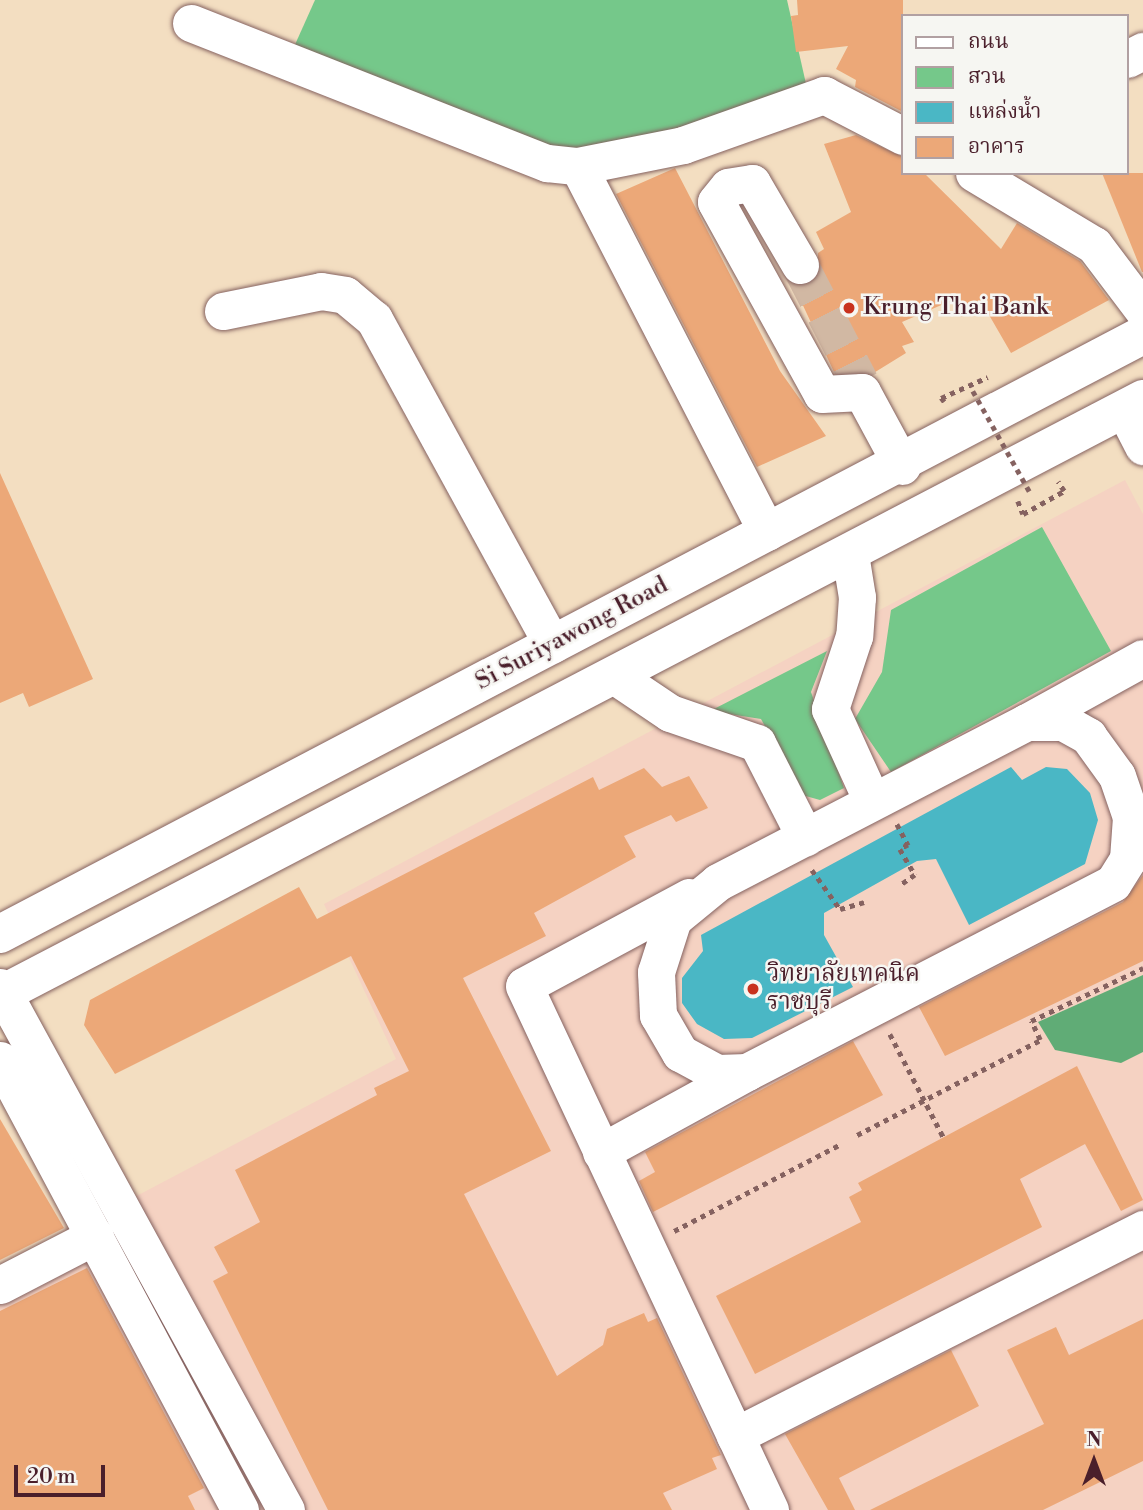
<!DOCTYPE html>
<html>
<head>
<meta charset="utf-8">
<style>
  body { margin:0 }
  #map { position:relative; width:1143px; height:1510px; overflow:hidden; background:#f3dec1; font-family:"Libre Bodoni","Noto Serif Thai",serif }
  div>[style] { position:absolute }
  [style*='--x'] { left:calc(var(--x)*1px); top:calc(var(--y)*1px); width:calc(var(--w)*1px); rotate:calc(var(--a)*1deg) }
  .built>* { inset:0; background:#f5d2c2 }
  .green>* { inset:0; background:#75c88a }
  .forest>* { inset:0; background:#60ac76 }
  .water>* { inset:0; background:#4ab7c5 }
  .building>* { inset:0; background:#eca878 }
  .minor-tunnel>* { height:37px; margin-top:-18.5px; transform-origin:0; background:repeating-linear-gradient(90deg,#d1b8a3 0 37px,transparent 0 55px) }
  .path>* { height:4.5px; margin-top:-2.25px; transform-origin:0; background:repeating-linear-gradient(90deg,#856260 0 5px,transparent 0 10px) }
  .roads { filter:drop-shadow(0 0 2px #856260) drop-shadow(0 0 2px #856260) }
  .minor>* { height:37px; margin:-18.5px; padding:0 18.5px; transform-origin:18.5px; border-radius:18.5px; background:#fff }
  .major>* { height:38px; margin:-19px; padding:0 19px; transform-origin:19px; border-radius:19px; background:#fff }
  .path-bridge>* { height:4.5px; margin-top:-2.25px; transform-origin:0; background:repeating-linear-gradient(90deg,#856260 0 5px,transparent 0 10px) }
  .dots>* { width:19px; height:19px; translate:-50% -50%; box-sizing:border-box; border:4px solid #f6f6f2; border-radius:50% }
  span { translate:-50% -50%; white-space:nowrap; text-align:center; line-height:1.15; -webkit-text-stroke:5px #f6f6f2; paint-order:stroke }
  .poi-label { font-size:24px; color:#4a1f2b }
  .left { translate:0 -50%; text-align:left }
  .street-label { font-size:24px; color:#4a1f2b }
  .legend { position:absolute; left:901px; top:14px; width:228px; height:161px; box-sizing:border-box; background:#f6f6f2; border:2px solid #b1a0a2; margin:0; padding:9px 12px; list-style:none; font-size:21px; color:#4a1f2b }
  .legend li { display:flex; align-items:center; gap:14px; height:35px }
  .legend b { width:35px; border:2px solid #b1a0a2 }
  .north { position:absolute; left:1059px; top:1426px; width:70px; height:70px; -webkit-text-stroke:5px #f6f6f2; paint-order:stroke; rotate:0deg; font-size:19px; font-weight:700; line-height:28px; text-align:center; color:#4a1f2b }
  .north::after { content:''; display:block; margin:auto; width:24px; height:32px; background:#4a1f2b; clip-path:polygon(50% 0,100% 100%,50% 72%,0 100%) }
  .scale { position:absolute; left:14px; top:1465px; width:91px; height:32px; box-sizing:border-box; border:4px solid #4a1f2b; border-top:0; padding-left:9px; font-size:21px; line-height:24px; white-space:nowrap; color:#4a1f2b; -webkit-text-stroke:5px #f6f6f2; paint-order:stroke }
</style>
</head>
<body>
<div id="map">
  <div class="built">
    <i style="clip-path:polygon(1125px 480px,1143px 514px,1143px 1510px,0 1510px,0 1268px,396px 1059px,324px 904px)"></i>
  </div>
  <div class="green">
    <i style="clip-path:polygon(315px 0,787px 0,809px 97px,578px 166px,289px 58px)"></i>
    <i style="clip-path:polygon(1042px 527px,1111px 651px,891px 772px,855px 719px,882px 672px,891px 610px)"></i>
    <i style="clip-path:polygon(827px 651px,811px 692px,844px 788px,820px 800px,802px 795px,761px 719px,710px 711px)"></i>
  </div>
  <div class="forest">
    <i style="clip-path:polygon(1143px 975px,1143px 1052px,1121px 1063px,1055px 1050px,1038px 1022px)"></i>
  </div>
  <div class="water">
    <i style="clip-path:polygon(1011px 767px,1022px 780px,1046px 767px,1067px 769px,1090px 793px,1098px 820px,1085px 864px,969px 925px,936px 859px,917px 861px,824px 913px,824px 935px,853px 987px,752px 1038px,724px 1039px,697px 1024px,682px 1003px,682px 978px,703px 951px,701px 935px)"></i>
  </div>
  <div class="building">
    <i style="clip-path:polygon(797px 0,903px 0,903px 112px,855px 87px,856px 80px,836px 69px,848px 46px,796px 52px,791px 16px,798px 15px)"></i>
    <i style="clip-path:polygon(856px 135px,903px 157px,903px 173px,924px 173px,1001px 249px,1017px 223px,1080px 261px,1109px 300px,1011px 353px,985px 308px,961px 317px,953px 300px,902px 322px,914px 342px,902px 346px,906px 353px,872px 374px,834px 372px,793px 284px,818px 276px,818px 253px,824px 249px,816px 232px,851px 212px,824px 144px)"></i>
    <i style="clip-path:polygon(675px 168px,780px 371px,826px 436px,757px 467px,616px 194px)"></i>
    <i style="clip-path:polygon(1102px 173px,1143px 173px,1143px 272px,1142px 272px)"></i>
    <i style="clip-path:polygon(0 473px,93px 679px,29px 707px,23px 693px,0 703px)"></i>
    <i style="clip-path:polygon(644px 768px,662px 787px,689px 776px,708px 808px,676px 822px,671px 815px,624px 836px,636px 857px,534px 913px,546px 936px,463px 978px,551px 1151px,464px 1194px,557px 1376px,603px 1345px,607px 1329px,644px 1313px,648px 1322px,657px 1318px,721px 1455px,712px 1458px,717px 1469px,663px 1493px,672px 1510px,328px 1510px,213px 1281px,228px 1273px,214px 1247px,260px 1222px,235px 1170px,377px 1095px,374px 1088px,409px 1071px,351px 956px,115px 1074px,84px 1025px,90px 1000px,299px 887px,317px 919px,593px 777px,599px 790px)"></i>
    <i style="clip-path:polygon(1143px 875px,1143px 961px,945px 1056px,919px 1007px,1123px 902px)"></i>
    <i style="clip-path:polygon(853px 1041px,883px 1095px,653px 1212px,639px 1181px,655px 1172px,645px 1152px)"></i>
    <i style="clip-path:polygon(1077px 1066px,1143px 1200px,1121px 1211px,1085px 1144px,1020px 1179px,1042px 1227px,755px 1374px,716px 1296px,861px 1222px,849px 1197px,862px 1190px,858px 1183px)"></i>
    <i style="clip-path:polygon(0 1119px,64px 1228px,0 1260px)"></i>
    <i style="clip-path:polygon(87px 1268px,204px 1488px,188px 1496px,195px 1510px,0 1510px,0 1311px)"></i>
    <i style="clip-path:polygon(1143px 1319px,1143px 1461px,1043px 1510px,870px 1510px,1044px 1424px,1007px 1350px,1056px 1327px,1069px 1355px)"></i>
    <i style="clip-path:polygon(951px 1350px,979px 1406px,839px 1478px,855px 1510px,828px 1510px,785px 1434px)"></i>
  </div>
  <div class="minor-tunnel">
    <i style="--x:800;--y:265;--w:131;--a:62.7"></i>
  </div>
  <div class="path">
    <i style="--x:944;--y:402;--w:5;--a:-127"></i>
    <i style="--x:941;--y:398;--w:51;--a:-24.1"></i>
    <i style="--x:1018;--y:501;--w:14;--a:69"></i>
    <i style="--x:1023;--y:514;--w:47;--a:-29.3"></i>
    <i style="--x:1064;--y:491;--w:11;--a:-124"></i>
    <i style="--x:897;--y:824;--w:24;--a:62"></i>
    <i style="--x:908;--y:845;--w:9;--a:153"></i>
    <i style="--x:900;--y:849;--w:30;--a:60"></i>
    <i style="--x:915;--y:875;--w:19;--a:145"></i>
    <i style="--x:812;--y:870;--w:48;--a:54.3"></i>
    <i style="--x:840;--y:909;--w:25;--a:-16"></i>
    <i style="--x:890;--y:1034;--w:117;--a:62.6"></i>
    <i style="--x:857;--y:1135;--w:206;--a:-27.4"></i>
    <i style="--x:1040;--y:1040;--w:21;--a:-115"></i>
    <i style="--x:1031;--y:1021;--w:124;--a:-25.3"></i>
    <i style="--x:674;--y:1231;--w:186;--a:-27.5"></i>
  </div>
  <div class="roads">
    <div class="minor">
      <i style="--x:191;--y:23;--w:383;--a:21.5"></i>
      <i style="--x:547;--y:163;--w:31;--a:6"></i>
      <i style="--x:578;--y:166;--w:107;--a:-11.3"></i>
      <i style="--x:683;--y:145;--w:150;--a:-19.5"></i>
      <i style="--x:824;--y:95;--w:89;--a:27.4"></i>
      <i style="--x:1127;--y:59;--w:18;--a:-27"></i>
      <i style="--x:578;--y:166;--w:412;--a:62.7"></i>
      <i style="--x:974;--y:173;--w:140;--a:31"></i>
      <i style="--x:1094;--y:245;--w:81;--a:53"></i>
      <i style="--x:800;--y:265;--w:95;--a:-120.3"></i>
      <i style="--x:752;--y:183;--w:24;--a:171"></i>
      <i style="--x:728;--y:187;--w:19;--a:129"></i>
      <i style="--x:716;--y:202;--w:219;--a:61.1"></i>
      <i style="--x:822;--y:394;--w:40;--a:-2.9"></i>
      <i style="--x:862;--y:392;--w:84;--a:61.6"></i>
      <i style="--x:223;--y:311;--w:100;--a:-11.5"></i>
      <i style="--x:321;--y:291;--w:24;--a:9"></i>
      <i style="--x:345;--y:295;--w:38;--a:40"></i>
      <i style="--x:374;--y:319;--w:371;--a:61.3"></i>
      <i style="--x:1124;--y:409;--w:42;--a:62.8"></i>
      <i style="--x:850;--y:554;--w:44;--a:80.8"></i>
      <i style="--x:857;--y:597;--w:39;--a:94"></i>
      <i style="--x:854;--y:636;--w:77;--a:108.2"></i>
      <i style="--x:830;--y:709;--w:101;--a:65.5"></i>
      <i style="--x:615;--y:676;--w:66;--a:33.9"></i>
      <i style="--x:670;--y:713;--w:92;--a:19"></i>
      <i style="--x:757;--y:743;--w:106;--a:62.9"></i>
      <i style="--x:1027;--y:722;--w:36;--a:0"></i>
      <i style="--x:1063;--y:722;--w:29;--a:29"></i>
      <i style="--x:1088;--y:736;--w:49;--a:54.1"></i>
      <i style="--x:1117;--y:776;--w:43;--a:71.1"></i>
      <i style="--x:1131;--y:817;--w:42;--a:94.1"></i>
      <i style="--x:1128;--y:859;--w:28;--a:122"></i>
      <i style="--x:1113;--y:883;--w:412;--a:152.7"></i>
      <i style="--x:747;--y:1072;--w:30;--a:178"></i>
      <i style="--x:717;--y:1073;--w:42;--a:-151.6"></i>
      <i style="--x:680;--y:1053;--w:44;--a:-120.1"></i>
      <i style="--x:658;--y:1015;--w:43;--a:-92.7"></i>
      <i style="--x:656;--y:972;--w:56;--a:-72.2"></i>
      <i style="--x:673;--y:919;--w:58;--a:-39.4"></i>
      <i style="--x:718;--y:882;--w:348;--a:-27.4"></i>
      <i style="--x:1027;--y:722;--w:132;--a:-28.9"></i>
      <i style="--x:689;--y:897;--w:187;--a:151.7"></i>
      <i style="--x:524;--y:986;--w:579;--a:64.85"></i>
      <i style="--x:0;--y:987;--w:596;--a:61.33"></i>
      <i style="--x:0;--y:1060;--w:510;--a:61.93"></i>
      <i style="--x:601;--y:1152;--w:166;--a:-28.7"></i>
      <i style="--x:0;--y:1285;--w:107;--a:-27.3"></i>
      <i style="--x:735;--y:1436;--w:458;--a:-26.9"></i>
    </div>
    <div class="major">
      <i style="--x:0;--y:934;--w:1290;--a:-27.66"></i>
      <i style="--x:0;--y:995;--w:1289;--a:-27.54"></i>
    </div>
  </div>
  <div class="path-bridge">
    <i style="--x:973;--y:391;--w:118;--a:60.6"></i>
  </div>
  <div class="dots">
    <i style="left:849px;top:308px;background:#c8321e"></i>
    <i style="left:753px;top:989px;background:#c8321e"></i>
  </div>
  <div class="poi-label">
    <span class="left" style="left:863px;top:308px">Krung Thai Bank</span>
    <span class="left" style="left:767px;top:989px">วิทยาลัยเทคนิค<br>ราชบุรี</span>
  </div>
  <div class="street-label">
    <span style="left:572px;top:634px;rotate:-28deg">Si Suriyawong Road</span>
  </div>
  <ul class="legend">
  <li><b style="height:9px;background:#fff"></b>ถนน</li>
  <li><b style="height:19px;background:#75c88a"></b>สวน</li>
  <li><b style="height:19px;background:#4ab7c5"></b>แหล่งน้ำ</li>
  <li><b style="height:19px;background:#eca878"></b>อาคาร</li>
  </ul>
  <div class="north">N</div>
  <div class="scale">20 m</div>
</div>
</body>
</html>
